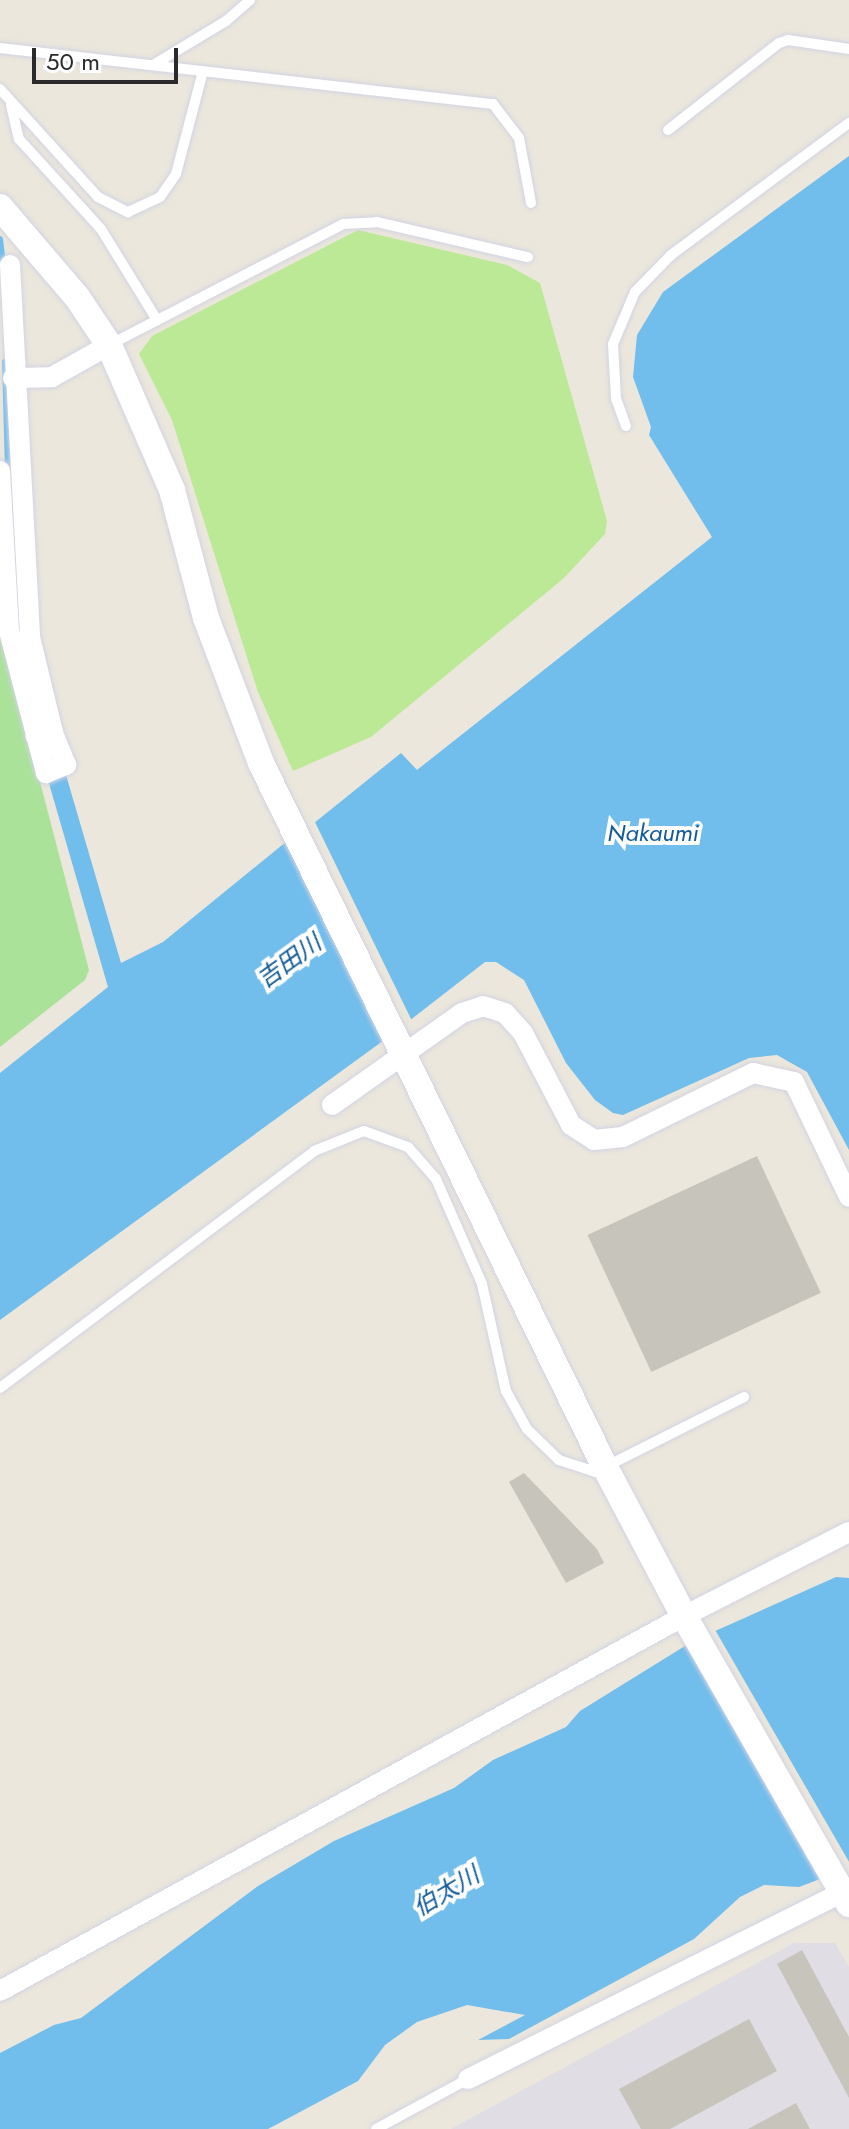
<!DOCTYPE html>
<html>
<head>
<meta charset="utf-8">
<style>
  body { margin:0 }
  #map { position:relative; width:849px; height:2129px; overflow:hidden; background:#ece7dc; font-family:Jost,"Noto Sans JP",sans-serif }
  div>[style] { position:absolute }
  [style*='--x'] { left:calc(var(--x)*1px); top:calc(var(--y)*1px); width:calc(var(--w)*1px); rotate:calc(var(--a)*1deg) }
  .industrial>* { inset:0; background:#e0dde4 }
  .green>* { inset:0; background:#aae29a }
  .pitch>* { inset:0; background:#bce996 }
  .water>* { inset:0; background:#71bdec }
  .pier>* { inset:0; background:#ece7dc; transform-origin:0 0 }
  .stream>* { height:6px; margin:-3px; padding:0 3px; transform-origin:3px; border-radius:3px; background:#71bdec }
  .building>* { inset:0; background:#c7c4bc; transform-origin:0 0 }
  .roads { filter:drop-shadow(0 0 2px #d2d3e3) drop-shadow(0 0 2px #d2d3e3) }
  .service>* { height:10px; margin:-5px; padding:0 5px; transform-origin:5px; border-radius:5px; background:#fff }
  .minor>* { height:20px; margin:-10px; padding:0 10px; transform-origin:10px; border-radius:10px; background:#fff }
  .tertiary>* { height:26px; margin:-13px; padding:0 13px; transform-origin:13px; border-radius:13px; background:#fff }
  span { translate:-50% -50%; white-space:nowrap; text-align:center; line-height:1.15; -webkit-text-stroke:8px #fff; paint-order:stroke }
  .water-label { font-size:24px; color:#105a98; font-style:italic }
  .scale { position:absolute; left:32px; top:48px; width:146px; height:36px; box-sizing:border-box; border:4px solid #2a2a2a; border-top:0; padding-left:10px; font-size:24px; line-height:28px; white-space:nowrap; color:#2a2a2a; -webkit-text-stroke:6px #fff; paint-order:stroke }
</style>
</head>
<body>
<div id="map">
  <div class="industrial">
    <i style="clip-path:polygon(794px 1943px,835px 1943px,849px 1967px,849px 2129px,451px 2129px)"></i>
  </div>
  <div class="green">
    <i style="clip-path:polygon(0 628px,89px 970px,85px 980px,0 1047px)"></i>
  </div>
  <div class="pitch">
    <i style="clip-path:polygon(358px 230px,507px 265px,540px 283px,607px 521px,605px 534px,564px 578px,371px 737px,293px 771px,258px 692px,172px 420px,139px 354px,152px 336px)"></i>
  </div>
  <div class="water">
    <i style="clip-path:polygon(849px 156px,849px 1150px,807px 1072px,777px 1055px,749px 1058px,623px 1115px,613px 1113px,595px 1100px,566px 1063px,524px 980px,496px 962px,485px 962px,400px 1028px,303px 832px,401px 753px,417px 770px,712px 537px,649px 435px,651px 427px,633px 377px,637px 335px,663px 292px)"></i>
    <i style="clip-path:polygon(66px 775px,121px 963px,163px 942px,292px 837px,391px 1035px,0 1320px,0 1073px,108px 987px,48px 780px)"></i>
    <i style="clip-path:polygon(836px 1577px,849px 1578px,849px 1862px,835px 1870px,704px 1636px)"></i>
    <i style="clip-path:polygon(693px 1641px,828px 1876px,799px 1887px,764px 1885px,740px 1897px,694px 1939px,509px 2039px,478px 2040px,525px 2015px,467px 2005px,417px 2022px,385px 2045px,358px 2081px,268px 2129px,0 2129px,0 2053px,54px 2025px,81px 2018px,258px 1886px,334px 1841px,454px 1788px,493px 1760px,566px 1727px,580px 1711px)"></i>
  </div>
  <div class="pier">
    <i style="left:313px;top:818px;width:228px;height:17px;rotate:64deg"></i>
    <i style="left:714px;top:1628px;width:274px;height:13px;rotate:60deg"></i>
  </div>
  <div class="stream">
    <i style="--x:0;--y:239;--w:24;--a:83"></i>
    <i style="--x:5;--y:362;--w:109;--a:88.4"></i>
  </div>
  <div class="building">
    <i style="left:757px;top:1156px;width:151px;height:187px;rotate:65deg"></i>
    <i style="clip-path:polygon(524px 1473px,597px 1549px,604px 1563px,566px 1583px,509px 1482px)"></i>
    <i style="clip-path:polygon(802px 1950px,849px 2037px,849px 2098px,777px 1964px)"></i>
    <i style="clip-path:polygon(749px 2019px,777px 2071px,670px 2129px,641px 2129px,619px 2089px)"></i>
    <i style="clip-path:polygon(796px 2103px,810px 2129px,748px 2129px)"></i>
  </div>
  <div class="roads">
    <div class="service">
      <i style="--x:0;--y:48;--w:496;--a:6.5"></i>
      <i style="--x:493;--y:104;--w:43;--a:52.6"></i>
      <i style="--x:519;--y:138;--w:66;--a:79.5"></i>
      <i style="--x:153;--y:65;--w:85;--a:-31.1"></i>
      <i style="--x:226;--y:21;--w:32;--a:-41"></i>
      <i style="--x:0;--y:89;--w:146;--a:47.8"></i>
      <i style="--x:98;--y:197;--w:34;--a:27"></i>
      <i style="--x:128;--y:212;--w:35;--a:-25"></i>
      <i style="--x:160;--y:197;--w:28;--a:-55"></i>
      <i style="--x:176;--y:174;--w:106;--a:-75.3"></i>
      <i style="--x:11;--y:105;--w:35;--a:77"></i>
      <i style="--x:19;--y:139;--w:122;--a:47.7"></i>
      <i style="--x:101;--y:229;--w:107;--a:58.4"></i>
      <i style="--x:668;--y:130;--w:141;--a:-38.1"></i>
      <i style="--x:779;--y:43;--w:9;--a:-18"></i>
      <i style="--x:788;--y:40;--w:62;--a:8.4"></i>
      <i style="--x:111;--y:344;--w:261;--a:-27.3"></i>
      <i style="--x:343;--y:224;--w:34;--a:-3"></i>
      <i style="--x:377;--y:222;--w:155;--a:13.1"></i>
      <i style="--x:626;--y:426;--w:29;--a:-110"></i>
      <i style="--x:616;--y:399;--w:55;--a:-93.1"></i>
      <i style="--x:613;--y:344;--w:56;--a:-67.1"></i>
      <i style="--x:635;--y:292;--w:52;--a:-45.8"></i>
      <i style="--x:671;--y:255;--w:222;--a:-36.6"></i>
      <i style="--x:0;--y:1388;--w:393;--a:-37"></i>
      <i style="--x:314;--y:1151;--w:54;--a:-21.8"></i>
      <i style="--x:364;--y:1131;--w:47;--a:20"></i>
      <i style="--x:408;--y:1147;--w:43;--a:48.8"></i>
      <i style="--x:436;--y:1179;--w:115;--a:66.3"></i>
      <i style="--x:482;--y:1284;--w:110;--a:77.4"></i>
      <i style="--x:506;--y:1391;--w:43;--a:61.1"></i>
      <i style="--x:527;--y:1429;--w:45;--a:44.1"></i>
      <i style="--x:559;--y:1460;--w:38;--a:18"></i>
      <i style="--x:595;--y:1472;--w:167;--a:-26.7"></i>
      <i style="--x:376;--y:2129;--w:105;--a:-28.5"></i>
    </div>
    <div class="minor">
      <i style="--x:10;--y:265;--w:373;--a:86.9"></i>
      <i style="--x:30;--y:637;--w:98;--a:76.4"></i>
      <i style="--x:53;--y:732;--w:18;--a:167"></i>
      <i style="--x:13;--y:378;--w:39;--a:-1"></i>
      <i style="--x:52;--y:377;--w:65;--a:-29.3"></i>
      <i style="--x:0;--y:471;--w:160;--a:86.8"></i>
      <i style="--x:9;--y:631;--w:147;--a:75.4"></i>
      <i style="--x:46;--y:773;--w:22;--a:-22"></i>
      <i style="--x:66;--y:765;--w:35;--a:-112"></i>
      <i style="--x:332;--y:1105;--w:159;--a:-35.3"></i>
      <i style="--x:462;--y:1013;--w:22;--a:-18"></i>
      <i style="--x:483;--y:1006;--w:23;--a:18"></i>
      <i style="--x:505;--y:1013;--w:27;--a:48"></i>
      <i style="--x:523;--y:1033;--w:104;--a:62.4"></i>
      <i style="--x:571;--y:1125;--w:27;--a:33"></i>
      <i style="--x:594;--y:1140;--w:29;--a:-6"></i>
      <i style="--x:623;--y:1137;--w:145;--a:-26.2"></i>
      <i style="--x:753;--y:1073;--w:42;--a:12.4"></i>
      <i style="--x:794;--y:1082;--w:127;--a:64.4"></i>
      <i style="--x:0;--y:1991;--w:780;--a:-28.73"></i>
      <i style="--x:684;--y:1616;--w:185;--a:-27"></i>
      <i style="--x:468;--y:2079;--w:426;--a:-26.5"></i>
    </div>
    <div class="tertiary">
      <i style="--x:0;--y:207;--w:118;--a:49.5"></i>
      <i style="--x:77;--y:297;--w:58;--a:56.3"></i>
      <i style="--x:109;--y:345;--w:158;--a:66.5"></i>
      <i style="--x:172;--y:490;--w:132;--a:75.1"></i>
      <i style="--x:206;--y:618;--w:155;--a:69.2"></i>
      <i style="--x:261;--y:763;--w:784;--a:63.96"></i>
      <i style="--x:605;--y:1467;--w:169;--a:62.1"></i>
      <i style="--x:684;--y:1616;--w:332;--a:60.2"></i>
    </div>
  </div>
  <div class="water-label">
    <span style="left:653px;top:833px">Nakaumi</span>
    <span style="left:289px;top:961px;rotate:-36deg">吉田川</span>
    <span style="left:446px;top:1891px;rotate:-31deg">伯太川</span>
  </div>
  <div class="scale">50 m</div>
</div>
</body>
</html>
